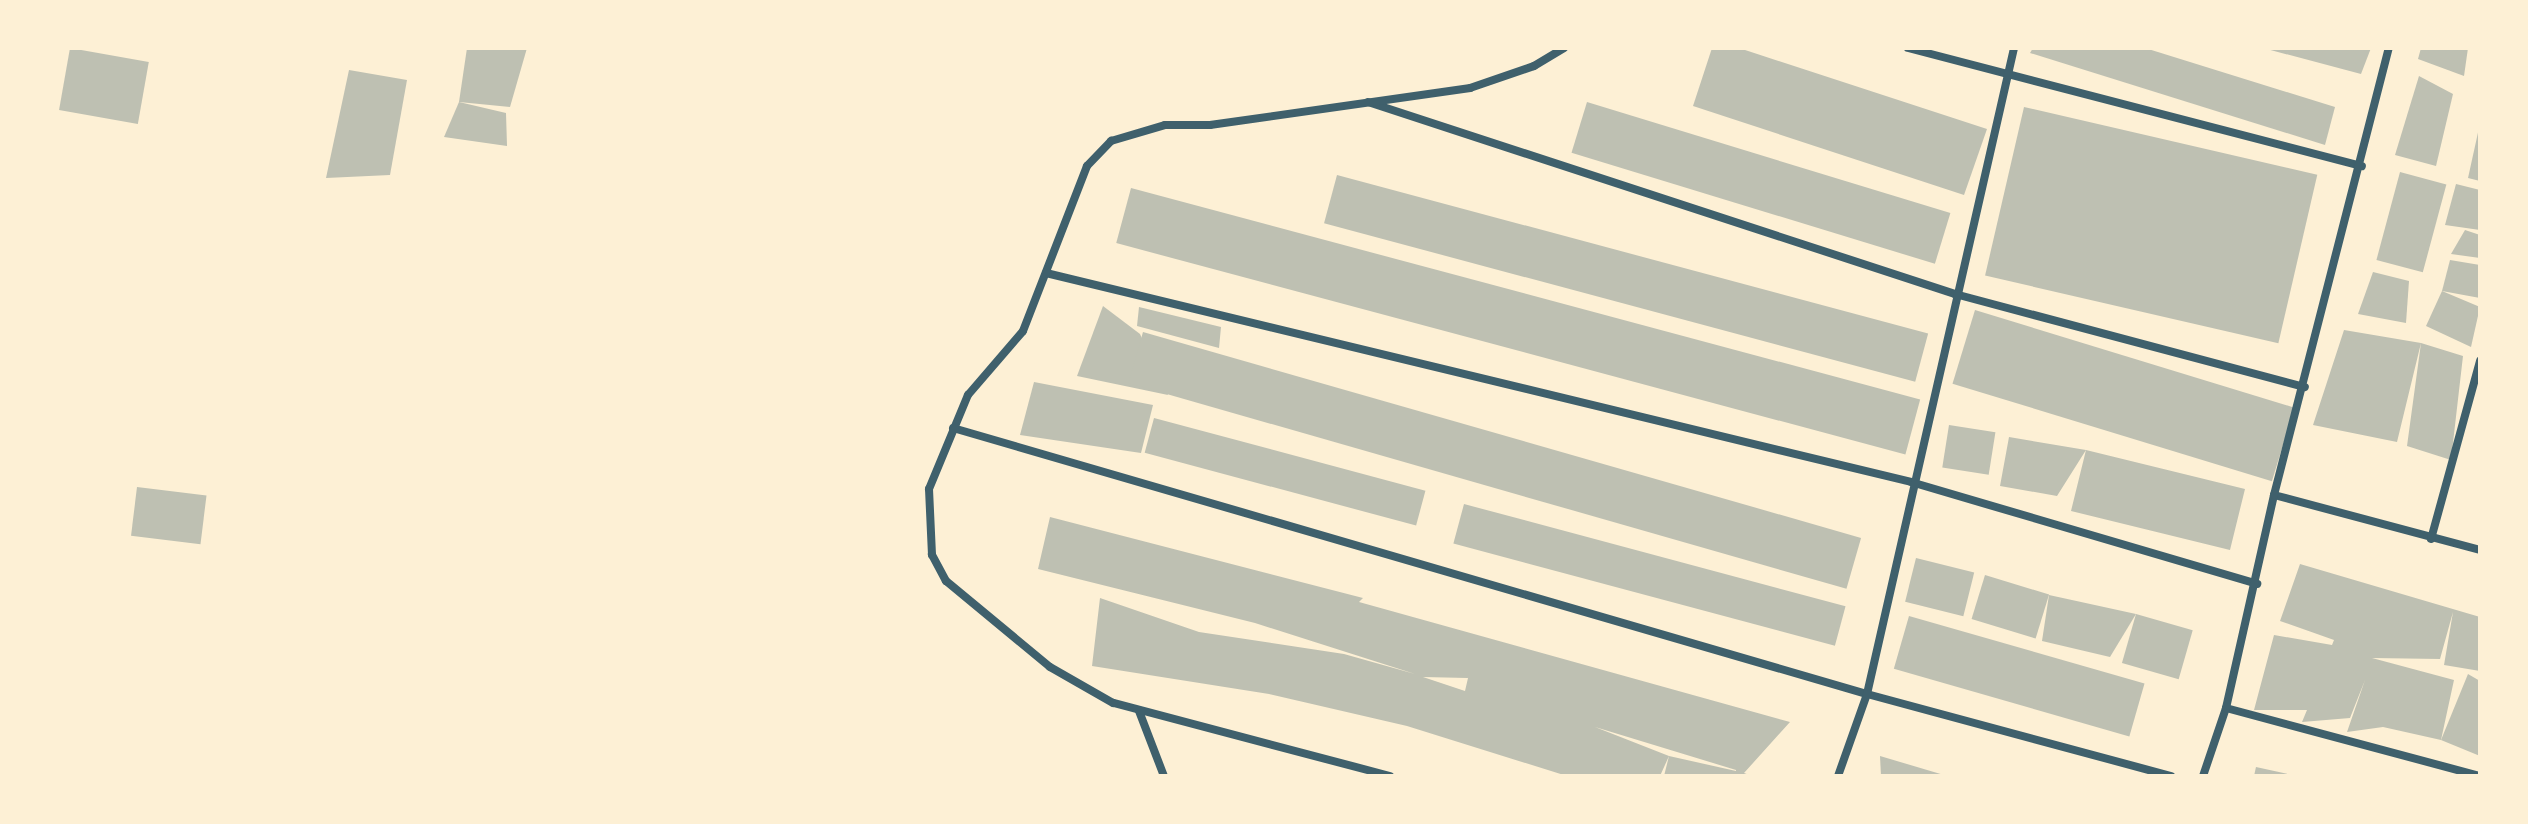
<!DOCTYPE html>
<html>
<head>
<meta charset="utf-8">
<style>
  body { margin:0 }
  #map { position:relative; width:2528px; height:824px; overflow:hidden; background:#fdf0d5; font-family:Mulish,sans-serif }
  div>[style] { position:absolute }
  [style*='--x'] { left:calc(var(--x)*1px); top:calc(var(--y)*1px); width:calc(var(--w)*1px); rotate:calc(var(--a)*1deg) }
  .building>* { inset:0; background:#bec0b2; transform-origin:0 0 }
  .minor>* { height:8px; margin:-4px; padding:0 4px; transform-origin:4px; border-radius:4px; background:#3f606c }
  span { translate:-50% -50%; white-space:nowrap; text-align:center; line-height:1.15; -webkit-text-stroke:8px #fdf0d5; paint-order:stroke }
  .frame { position:absolute; inset:0; border:50px solid #fdf0d5; pointer-events:none }
</style>
</head>
<body>
<div id="map">
  <div class="building">
    <i style="left:70px;top:48px;width:80px;height:63px;rotate:10deg"></i>
    <i style="clip-path:polygon(467px 48px,527px 48px,510px 107px,459px 102px)"></i>
    <i style="clip-path:polygon(1712px 48px,1739px 48px,1987px 129px,1964px 195px,1693px 106px)"></i>
    <i style="clip-path:polygon(2033px 48px,2145px 48px,2335px 107px,2325px 145px,2030px 53px)"></i>
    <i style="clip-path:polygon(2263px 48px,2371px 48px,2361px 74px)"></i>
    <i style="clip-path:polygon(2421px 48px,2468px 48px,2464px 76px,2418px 59px)"></i>
    <i style="clip-path:polygon(349px 70px,407px 80px,390px 175px,326px 178px)"></i>
    <i style="clip-path:polygon(2419px 76px,2453px 94px,2436px 166px,2395px 155px)"></i>
    <i style="clip-path:polygon(459px 102px,506px 113px,507px 146px,444px 137px)"></i>
    <i style="left:1587px;top:102px;width:380px;height:53px;rotate:17deg"></i>
    <i style="left:2024px;top:107px;width:301px;height:173px;rotate:13deg"></i>
    <i style="clip-path:polygon(2479px 128px,2480px 128px,2480px 181px,2468px 178px)"></i>
    <i style="left:2400px;top:172px;width:48px;height:91px;rotate:15deg"></i>
    <i style="left:1337px;top:175px;width:612px;height:50px;rotate:15deg"></i>
    <i style="clip-path:polygon(2456px 184px,2480px 190px,2480px 230px,2445px 225px)"></i>
    <i style="left:1131px;top:188px;width:817px;height:57px;rotate:15deg"></i>
    <i style="clip-path:polygon(2465px 230px,2480px 235px,2480px 258px,2451px 254px)"></i>
    <i style="clip-path:polygon(2450px 260px,2480px 265px,2480px 298px,2442px 291px)"></i>
    <i style="clip-path:polygon(2373px 272px,2409px 281px,2406px 323px,2358px 314px)"></i>
    <i style="clip-path:polygon(2442px 291px,2480px 307px,2471px 347px,2426px 326px)"></i>
    <i style="clip-path:polygon(1103px 306px,1140px 334px,1168px 395px,1077px 376px)"></i>
    <i style="clip-path:polygon(1139px 307px,1221px 327px,1219px 348px,1137px 326px)"></i>
    <i style="left:1975px;top:310px;width:334px;height:77px;rotate:17deg"></i>
    <i style="clip-path:polygon(2344px 330px,2421px 343px,2463px 356px,2451px 460px,2407px 446px,2421px 343px,2397px 442px,2313px 425px)"></i>
    <i style="left:1143px;top:332px;width:747px;height:53px;rotate:16deg"></i>
    <i style="clip-path:polygon(1034px 382px,1153px 405px,1141px 453px,1020px 435px)"></i>
    <i style="left:1154px;top:418px;width:281px;height:36px;rotate:15deg"></i>
    <i style="left:1949px;top:425px;width:47px;height:43px;rotate:9deg"></i>
    <i style="clip-path:polygon(2009px 437px,2086px 450px,2245px 489px,2230px 550px,2071px 511px,2086px 450px,2057px 496px,2000px 486px)"></i>
    <i style="left:137px;top:487px;width:70px;height:49px;rotate:7deg"></i>
    <i style="left:1464px;top:504px;width:395px;height:41px;rotate:15deg"></i>
    <i style="clip-path:polygon(evenodd,1050px 517px,1363px 598px,1359px 602px,1790px 722px,1744px 773px,1752px 776px,1664px 776px,1669px 756px,1660px 776px,1567px 776px,1407px 726px,1269px 694px,1092px 666px,1100px 598px,1199px 632px,1344px 654px,1415px 674px,1255px 623px,1038px 569px,1050px 517px,1423px 677px,1468px 678px,1465px 691px,1423px 677px,1050px 517px,1595px 727px,1736px 770px,1736px 771px,1669px 756px,1595px 727px)"></i>
    <i style="left:1916px;top:558px;width:60px;height:45px;rotate:14deg"></i>
    <i style="clip-path:polygon(2300px 564px,2480px 617px,2480px 671px,2444px 665px,2453px 612px,2440px 659px,2372px 658px,2454px 680px,2441px 740px,2383px 727px,2347px 732px,2365px 680px,2350px 718px,2302px 722px,2307px 710px,2254px 710px,2274px 635px,2332px 645px,2334px 640px,2280px 621px)"></i>
    <i style="left:1985px;top:575px;width:67px;height:46px;rotate:17deg"></i>
    <i style="clip-path:polygon(2049px 595px,2136px 614px,2110px 657px,2042px 641px)"></i>
    <i style="left:2136px;top:614px;width:59px;height:51px;rotate:16deg"></i>
    <i style="left:1909px;top:616px;width:245px;height:55px;rotate:16deg"></i>
    <i style="clip-path:polygon(2468px 674px,2480px 681px,2480px 756px,2441px 740px)"></i>
    <i style="clip-path:polygon(1880px 756px,1944px 775px,1944px 776px,1881px 776px)"></i>
    <i style="clip-path:polygon(2256px 767px,2292px 775px,2291px 776px,2254px 776px)"></i>
  </div>
  <div class="minor">
    <i style="--x:1908;--y:48;--w:469;--a:14.6"></i>
    <i style="--x:1368;--y:102;--w:618;--a:18.11"></i>
    <i style="--x:1955;--y:294;--w:362;--a:14.9"></i>
    <i style="--x:1046;--y:273;--w:890;--a:13.58"></i>
    <i style="--x:1911;--y:482;--w:361;--a:16.4"></i>
    <i style="--x:953;--y:428;--w:952;--a:16.23"></i>
    <i style="--x:1867;--y:694;--w:315;--a:15.1"></i>
    <i style="--x:2274;--y:495;--w:213;--a:14.9"></i>
    <i style="--x:2431;--y:539;--w:185;--a:-74.6"></i>
    <i style="--x:2226;--y:708;--w:263;--a:15"></i>
    <i style="--x:1139;--y:711;--w:70;--a:69"></i>
    <i style="--x:1390;--y:776;--w:286;--a:-165.2"></i>
    <i style="--x:1113;--y:703;--w:73;--a:-150.3"></i>
    <i style="--x:1050;--y:667;--w:135;--a:-140.4"></i>
    <i style="--x:946;--y:581;--w:30;--a:-118"></i>
    <i style="--x:932;--y:555;--w:66;--a:-92.6"></i>
    <i style="--x:929;--y:489;--w:102;--a:-67.5"></i>
    <i style="--x:968;--y:395;--w:84;--a:-49.3"></i>
    <i style="--x:1023;--y:331;--w:177;--a:-68.8"></i>
    <i style="--x:1087;--y:166;--w:35;--a:-46"></i>
    <i style="--x:1111;--y:141;--w:56;--a:-16.5"></i>
    <i style="--x:1165;--y:125;--w:45;--a:0"></i>
    <i style="--x:1210;--y:125;--w:263;--a:-8.1"></i>
    <i style="--x:1470;--y:88;--w:68;--a:-19"></i>
    <i style="--x:1534;--y:66;--w:35;--a:-31"></i>
    <i style="--x:1838;--y:776;--w:87;--a:-70.5"></i>
    <i style="--x:1867;--y:694;--w:663;--a:-77.18"></i>
    <i style="--x:2203;--y:776;--w:72;--a:-71.3"></i>
    <i style="--x:2226;--y:708;--w:218;--a:-77.3"></i>
    <i style="--x:2274;--y:495;--w:462;--a:-75.6"></i>
  </div>
  <div class="frame"></div>
</div>
</body>
</html>
